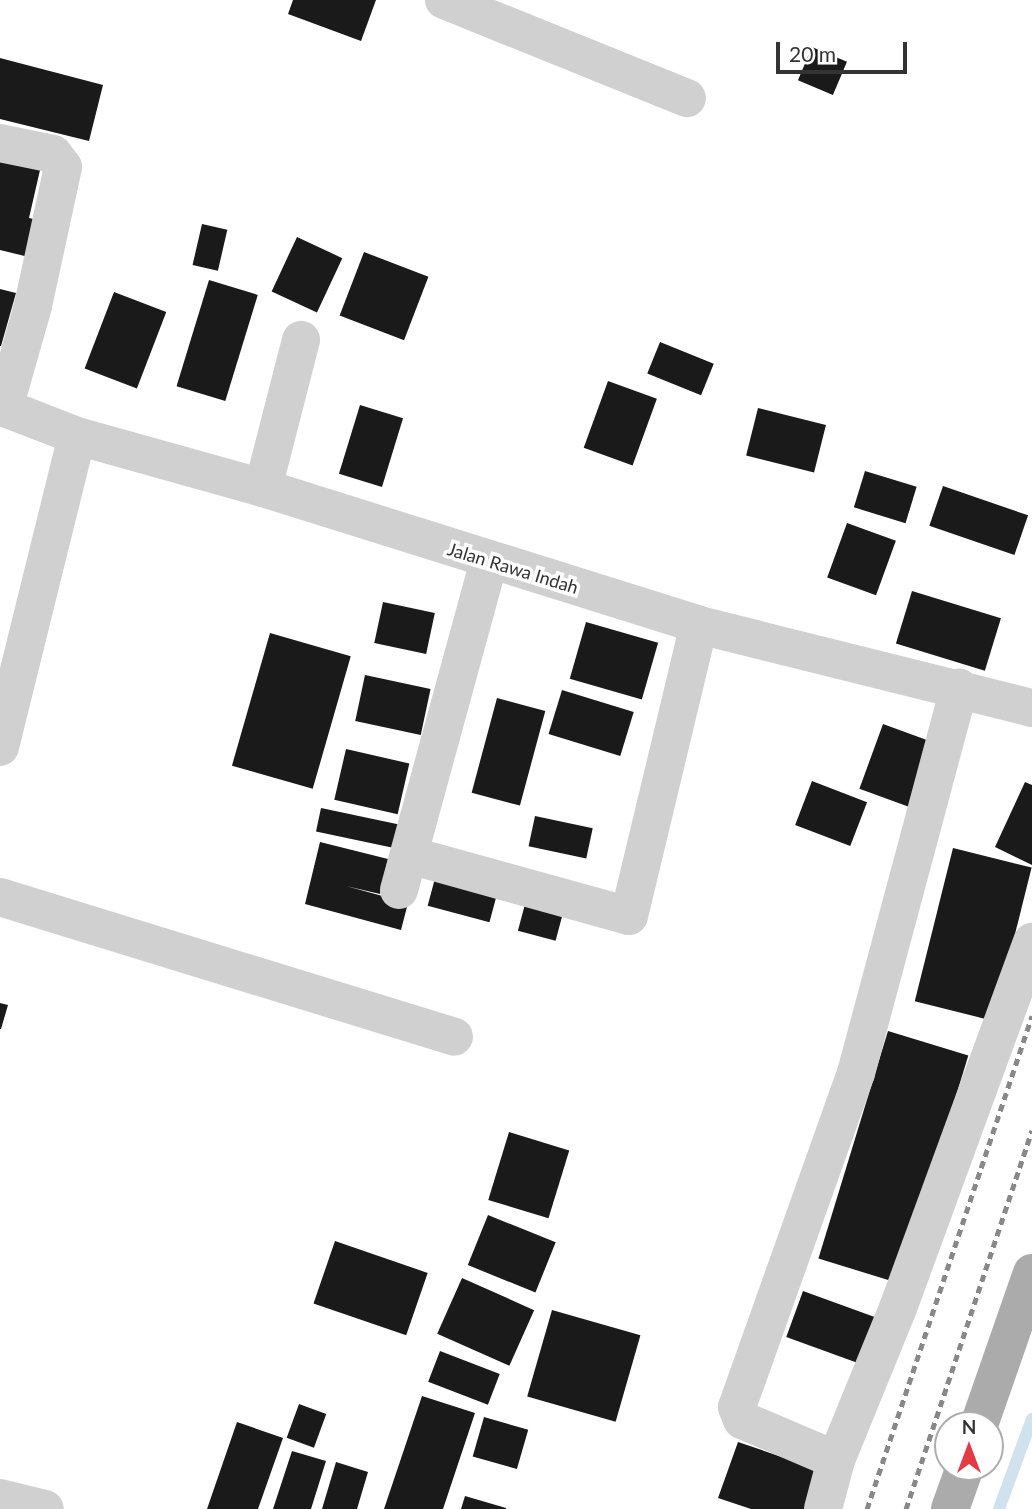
<!DOCTYPE html>
<html>
<head>
<meta charset="utf-8">
<style>
  body { margin:0 }
  #map { position:relative; width:1032px; height:1509px; overflow:hidden; background:#fff; font-family:Lato,sans-serif }
  div>[style] { position:absolute }
  [style*='--x'] { left:calc(var(--x)*1px); top:calc(var(--y)*1px); width:calc(var(--w)*1px); rotate:calc(var(--a)*1deg) }
  .stream>* { height:12px; margin:-6px; padding:0 6px; transform-origin:6px; border-radius:6px; background:#cfe2ee }
  .building>* { inset:0; background:#1a1a1a; transform-origin:0 0 }
  .minor>* { height:38px; margin:-19px; padding:0 19px; transform-origin:19px; border-radius:19px; background:#d0d0d0 }
  .primary>* { height:38px; margin:-19px; padding:0 19px; transform-origin:19px; border-radius:19px; background:#ababab }
  .rail>* { height:5px; margin-top:-2.5px; transform-origin:0; background:repeating-linear-gradient(90deg,#888 0 7px,transparent 0 12px) }
  span { translate:-50% -50%; white-space:nowrap; text-align:center; line-height:1.15; -webkit-text-stroke:7px #fff; paint-order:stroke }
  .street-label { font-size:18px; color:#333 }
  .north { position:absolute; left:934px; top:1411px; width:70px; height:70px; box-sizing:border-box; background:#fff; border:2px solid #adadad; border-radius:50%; rotate:0deg; font-size:19px; font-weight:700; line-height:28px; text-align:center; color:#333 }
  .north::after { content:''; display:block; margin:auto; width:24px; height:32px; background:#e63946; clip-path:polygon(50% 0,100% 100%,50% 72%,0 100%) }
  .scale { position:absolute; left:776px; top:42px; width:131px; height:32px; box-sizing:border-box; border:4px solid #333; border-top:0; padding-left:9px; font-size:21px; line-height:24px; white-space:nowrap; color:#333; -webkit-text-stroke:5px #fff; paint-order:stroke }
</style>
</head>
<body>
<div id="map">
  <div class="stream">
    <i style="--x:999;--y:1509;--w:96;--a:-69.9"></i>
  </div>
  <div class="building">
    <i style="clip-path:polygon(293px 0,376px 0,361px 41px,288px 14px)"></i>
    <i style="left:812px;top:47px;width:38px;height:36px;rotate:23deg"></i>
    <i style="clip-path:polygon(0 58px,103px 85px,89px 141px,0 119px)"></i>
    <i style="clip-path:polygon(0 147px,43px 157px,29px 218px,47px 222px,37px 259px,0 250px)"></i>
    <i style="left:202px;top:224px;width:26px;height:42px;rotate:13deg"></i>
    <i style="left:297px;top:237px;width:50px;height:60px;rotate:25deg"></i>
    <i style="left:364px;top:252px;width:69px;height:68px;rotate:21deg"></i>
    <i style="left:209px;top:280px;width:51px;height:111px;rotate:17deg"></i>
    <i style="clip-path:polygon(0 289px,16px 293px,1px 346px,0 346px)"></i>
    <i style="left:114px;top:292px;width:56px;height:82px;rotate:21deg"></i>
    <i style="left:660px;top:342px;width:58px;height:34px;rotate:22deg"></i>
    <i style="left:608px;top:381px;width:52px;height:71px;rotate:20deg"></i>
    <i style="left:360px;top:405px;width:45px;height:72px;rotate:17deg"></i>
    <i style="left:758px;top:408px;width:70px;height:49px;rotate:14deg"></i>
    <i style="left:865px;top:471px;width:54px;height:38px;rotate:17deg"></i>
    <i style="left:943px;top:486px;width:90px;height:42px;rotate:19deg"></i>
    <i style="left:847px;top:523px;width:52px;height:58px;rotate:20deg"></i>
    <i style="left:912px;top:591px;width:93px;height:55px;rotate:17deg"></i>
    <i style="left:383px;top:602px;width:53px;height:42px;rotate:12deg"></i>
    <i style="left:586px;top:622px;width:75px;height:59px;rotate:16deg"></i>
    <i style="left:270px;top:633px;width:84px;height:138px;rotate:16deg"></i>
    <i style="left:365px;top:675px;width:67px;height:47px;rotate:12deg"></i>
    <i style="left:562px;top:690px;width:75px;height:46px;rotate:17deg"></i>
    <i style="left:497px;top:698px;width:50px;height:98px;rotate:15deg"></i>
    <i style="left:883px;top:724px;width:59px;height:69px;rotate:20deg"></i>
    <i style="left:346px;top:749px;width:65px;height:52px;rotate:13deg"></i>
    <i style="left:812px;top:781px;width:59px;height:47px;rotate:21deg"></i>
    <i style="clip-path:polygon(1025px 782px,1032px 785px,1032px 865px,995px 847px)"></i>
    <i style="left:321px;top:808px;width:87px;height:24px;rotate:12deg"></i>
    <i style="left:535px;top:816px;width:59px;height:31px;rotate:12deg"></i>
    <i style="clip-path:polygon(320px 842px,388px 859px,380px 894px,346px 886px,408px 903px,401px 930px,305px 904px)"></i>
    <i style="left:953px;top:848px;width:81px;height:158px;rotate:14deg"></i>
    <i style="left:438px;top:867px;width:64px;height:40px;rotate:15deg"></i>
    <i style="left:528px;top:893px;width:39px;height:39px;rotate:15deg"></i>
    <i style="clip-path:polygon(0 1003px,8px 1005px,1px 1029px,0 1029px)"></i>
    <i style="left:888px;top:1031px;width:84px;height:238px;rotate:17deg"></i>
    <i style="left:509px;top:1132px;width:63px;height:71px;rotate:17deg"></i>
    <i style="left:488px;top:1215px;width:73px;height:54px;rotate:22deg"></i>
    <i style="left:335px;top:1241px;width:98px;height:66px;rotate:19deg"></i>
    <i style="left:462px;top:1278px;width:79px;height:61px;rotate:24deg"></i>
    <i style="left:803px;top:1291px;width:85px;height:49px;rotate:20deg"></i>
    <i style="left:552px;top:1310px;width:92px;height:90px;rotate:16deg"></i>
    <i style="left:440px;top:1351px;width:64px;height:33px;rotate:21deg"></i>
    <i style="clip-path:polygon(422px 1396px,475px 1413px,443px 1509px,384px 1509px)"></i>
    <i style="left:299px;top:1404px;width:29px;height:36px;rotate:20deg"></i>
    <i style="left:484px;top:1417px;width:46px;height:41px;rotate:16deg"></i>
    <i style="clip-path:polygon(237px 1422px,283px 1438px,258px 1509px,207px 1509px)"></i>
    <i style="clip-path:polygon(738px 1442px,823px 1471px,810px 1509px,751px 1509px,718px 1498px)"></i>
    <i style="clip-path:polygon(292px 1451px,326px 1461px,311px 1509px,273px 1509px)"></i>
    <i style="clip-path:polygon(336px 1462px,368px 1472px,357px 1509px,322px 1509px)"></i>
    <i style="clip-path:polygon(465px 1496px,506px 1508px,506px 1509px,461px 1509px)"></i>
  </div>
  <div class="minor">
    <i style="--x:444;--y:0;--w:262;--a:22"></i>
    <i style="--x:0;--y:143;--w:54;--a:11.7"></i>
    <i style="--x:53;--y:154;--w:16;--a:52"></i>
    <i style="--x:63;--y:167;--w:142;--a:102.2"></i>
    <i style="--x:33;--y:306;--w:106;--a:105.9"></i>
    <i style="--x:0;--y:406;--w:83;--a:21.3"></i>
    <i style="--x:77;--y:436;--w:193;--a:15.6"></i>
    <i style="--x:263;--y:488;--w:457;--a:17.4"></i>
    <i style="--x:699;--y:625;--w:343;--a:14"></i>
    <i style="--x:263;--y:488;--w:153;--a:-75.6"></i>
    <i style="--x:0;--y:747;--w:320;--a:-76.1"></i>
    <i style="--x:409;--y:855;--w:228;--a:15.5"></i>
    <i style="--x:629;--y:916;--w:299;--a:-76.5"></i>
    <i style="--x:399;--y:890;--w:340;--a:-74.7"></i>
    <i style="--x:0;--y:897;--w:475;--a:17.1"></i>
    <i style="--x:836;--y:1460;--w:102;--a:-156.9"></i>
    <i style="--x:742;--y:1420;--w:14;--a:-111"></i>
    <i style="--x:737;--y:1407;--w:355;--a:-70.4"></i>
    <i style="--x:856;--y:1073;--w:399;--a:-75"></i>
    <i style="--x:0;--y:1498;--w:46;--a:13.7"></i>
    <i style="--x:823;--y:1509;--w:51;--a:-75.1"></i>
    <i style="--x:836;--y:1460;--w:164;--a:-67.8"></i>
    <i style="--x:898;--y:1308;--w:390;--a:-69.9"></i>
  </div>
  <div class="primary">
    <i style="--x:979;--y:1425;--w:161;--a:-70.8"></i>
    <i style="--x:950;--y:1509;--w:45;--a:-70.3"></i>
  </div>
  <div class="rail">
    <i style="--x:867;--y:1509;--w:520;--a:-71.5"></i>
    <i style="--x:906;--y:1509;--w:399;--a:-71.6"></i>
  </div>
  <div class="street-label">
    <span style="left:513px;top:568px;rotate:17deg">Jalan Rawa Indah</span>
  </div>
  <div class="north">N</div>
  <div class="scale">20 m</div>
</div>
</body>
</html>
